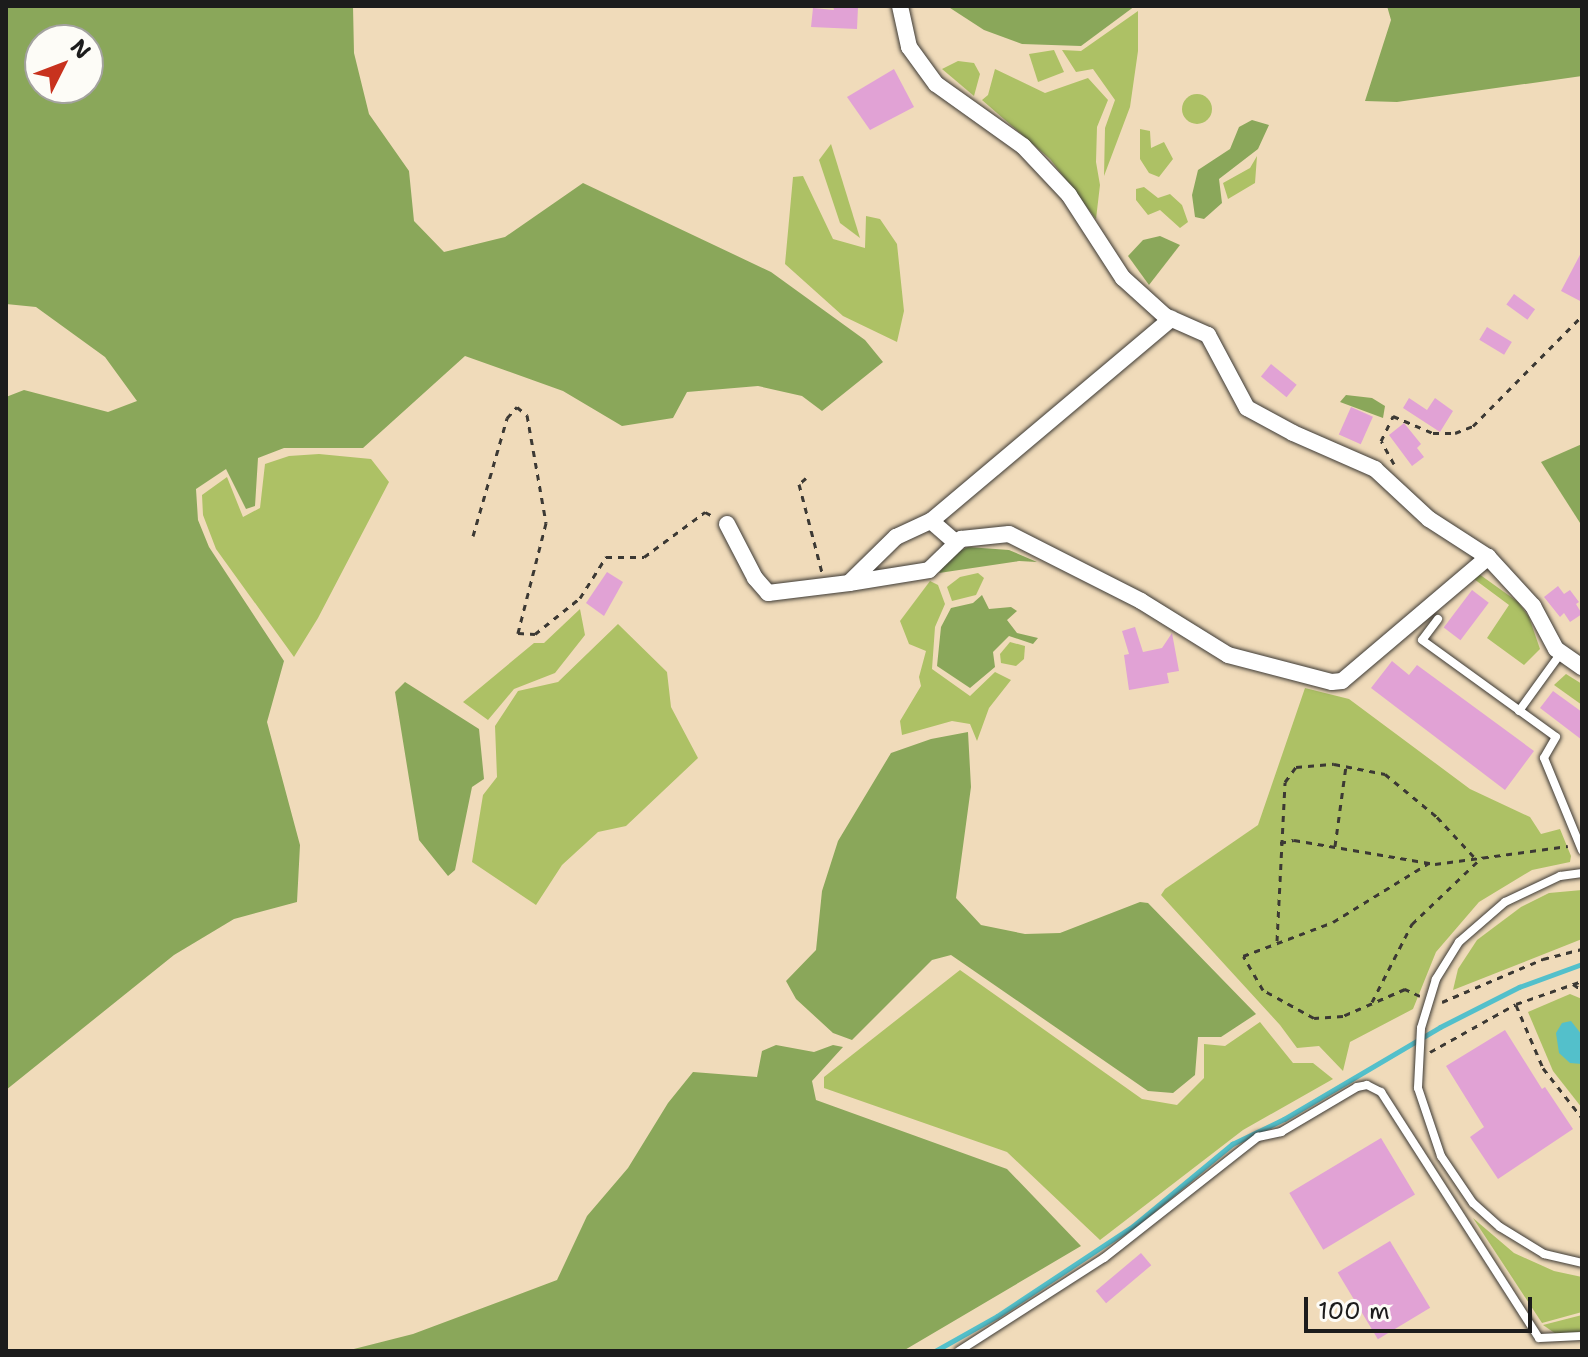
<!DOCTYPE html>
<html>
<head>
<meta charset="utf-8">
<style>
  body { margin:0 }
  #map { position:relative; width:1588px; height:1357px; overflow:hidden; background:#f0dbba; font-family:"Shantell Sans",sans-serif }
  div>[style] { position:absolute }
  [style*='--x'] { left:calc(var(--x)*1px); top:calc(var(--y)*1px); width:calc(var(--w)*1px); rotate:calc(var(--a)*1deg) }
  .green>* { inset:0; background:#adc165 }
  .round { border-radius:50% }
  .forest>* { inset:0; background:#8aa75a }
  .water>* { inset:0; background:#53c0cb }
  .stream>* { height:5px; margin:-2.5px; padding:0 2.5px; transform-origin:2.5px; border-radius:2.5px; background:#53c0cb }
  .building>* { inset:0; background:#e1a2d5; transform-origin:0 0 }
  .path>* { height:3px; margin-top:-1.5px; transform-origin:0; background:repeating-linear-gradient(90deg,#3c3934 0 6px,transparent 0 12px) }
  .roads { filter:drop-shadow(0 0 2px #3c3934) drop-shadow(0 0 2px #3c3934) }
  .service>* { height:8px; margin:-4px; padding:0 4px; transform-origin:4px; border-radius:4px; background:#fff }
  .minor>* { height:16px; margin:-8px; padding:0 8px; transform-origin:8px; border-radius:8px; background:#fff }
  span { translate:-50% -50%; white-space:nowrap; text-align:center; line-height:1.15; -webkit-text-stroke:8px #fdfcf7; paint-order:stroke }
  .frame { position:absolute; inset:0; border:8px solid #1c1c1c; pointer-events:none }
  .north { position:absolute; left:24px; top:24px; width:80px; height:80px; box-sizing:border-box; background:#fdfcf7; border:2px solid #a3a29f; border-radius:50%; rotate:48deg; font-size:22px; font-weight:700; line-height:32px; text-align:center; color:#1c1c1c }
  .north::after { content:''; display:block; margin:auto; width:28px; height:36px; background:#c8321e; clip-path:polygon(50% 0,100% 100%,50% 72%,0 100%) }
  .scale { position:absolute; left:1304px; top:1297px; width:228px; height:36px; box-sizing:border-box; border:4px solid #1c1c1c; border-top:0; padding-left:10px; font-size:24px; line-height:28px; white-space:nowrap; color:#1c1c1c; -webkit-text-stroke:6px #fdfcf7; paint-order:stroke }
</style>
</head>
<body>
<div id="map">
  <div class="green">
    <i style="clip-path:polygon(1138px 11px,1138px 51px,1130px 107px,1104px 176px,1105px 128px,1115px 100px,1093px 69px,1076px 72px,1062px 50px,1081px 51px)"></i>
    <i style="clip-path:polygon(1054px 50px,1064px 72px,1038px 82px,1029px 54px)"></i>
    <i style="clip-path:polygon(958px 61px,974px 63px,980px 74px,974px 96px,942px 69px)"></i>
    <i style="clip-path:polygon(995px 69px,1045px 93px,1088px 78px,1108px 100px,1097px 127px,1096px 162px,1100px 185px,1096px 219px,1050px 159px,982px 100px,988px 95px)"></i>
    <i class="round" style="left:1182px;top:94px;width:30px;height:30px"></i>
    <i style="clip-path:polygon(1140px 129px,1150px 131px,1151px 148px,1164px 142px,1173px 159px,1159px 177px,1149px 173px,1140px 159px)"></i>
    <i style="clip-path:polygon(831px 144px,860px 238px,840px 223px,819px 160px)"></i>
    <i style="clip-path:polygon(1257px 156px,1255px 183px,1228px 199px,1223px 183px,1250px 168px)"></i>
    <i style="clip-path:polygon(803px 176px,833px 239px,865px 248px,866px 216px,880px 219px,897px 244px,904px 311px,897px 342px,843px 316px,785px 264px,793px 177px)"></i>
    <i style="clip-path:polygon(1144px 187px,1158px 198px,1170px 194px,1182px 205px,1188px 222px,1180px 228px,1160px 210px,1148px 215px,1136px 200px,1136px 189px)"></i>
    <i style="clip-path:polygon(319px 454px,371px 459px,389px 482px,318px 618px,294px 657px,216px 549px,203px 515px,202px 495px,227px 477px,243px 517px,260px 508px,265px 464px,289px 456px)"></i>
    <i style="clip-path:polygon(978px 573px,984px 578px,976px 595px,952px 601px,947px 587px,960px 577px)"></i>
    <i style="clip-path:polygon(1479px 574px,1518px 602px,1529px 617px,1540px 649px,1524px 665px,1487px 638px,1509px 605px,1474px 579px)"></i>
    <i style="clip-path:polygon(930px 581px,938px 585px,945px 604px,935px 627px,932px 669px,970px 696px,995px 672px,1011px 680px,989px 708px,977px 741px,970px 724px,952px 721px,902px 735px,900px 721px,921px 686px,919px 677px,926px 651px,909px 644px,900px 621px)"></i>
    <i style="clip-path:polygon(580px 609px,585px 635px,555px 673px,514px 689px,488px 720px,463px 702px,534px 643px,544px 643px)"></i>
    <i style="clip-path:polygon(618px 624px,667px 672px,671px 707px,698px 758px,626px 826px,598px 832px,562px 865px,536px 905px,472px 862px,483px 795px,497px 777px,495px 726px,518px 691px,558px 682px)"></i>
    <i style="clip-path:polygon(1010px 642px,1025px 646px,1024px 659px,1016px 666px,1001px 663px,1000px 654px)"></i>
    <i style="clip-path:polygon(1566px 674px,1582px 684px,1582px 705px,1554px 685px)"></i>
    <i style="clip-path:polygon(1305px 688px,1349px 699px,1470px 789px,1530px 817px,1541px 834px,1560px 829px,1571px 856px,1570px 862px,1532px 870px,1479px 902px,1436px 952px,1413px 1009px,1350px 1042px,1343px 1071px,1319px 1046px,1297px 1048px,1280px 1025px,1161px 895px,1165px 889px,1258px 825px)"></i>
    <i style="clip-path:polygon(1582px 890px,1582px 939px,1453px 990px,1458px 969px,1477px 940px,1521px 907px,1549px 893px)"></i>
    <i style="clip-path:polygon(960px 970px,1142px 1099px,1177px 1105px,1204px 1078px,1204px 1044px,1225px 1046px,1260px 1022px,1293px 1063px,1313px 1063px,1333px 1079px,1243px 1130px,1100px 1240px,1007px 1152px,824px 1088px,824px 1077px)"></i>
    <i style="clip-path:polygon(1570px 994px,1582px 999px,1582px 1108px,1553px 1071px,1528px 1012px)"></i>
    <i style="clip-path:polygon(1473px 1218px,1514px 1253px,1554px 1271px,1582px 1277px,1582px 1312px,1542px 1323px)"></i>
    <i style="clip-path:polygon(1582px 1315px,1582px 1331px,1559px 1336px,1543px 1325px)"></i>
  </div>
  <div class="forest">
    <i style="clip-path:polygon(evenodd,6px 6px,353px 6px,354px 53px,369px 114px,409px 171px,414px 221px,444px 252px,505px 237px,583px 183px,771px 272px,865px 340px,883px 362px,822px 411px,802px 396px,758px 386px,687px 392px,673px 418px,622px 426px,563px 391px,465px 356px,363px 448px,284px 448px,258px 458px,255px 506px,246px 509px,226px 469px,196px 489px,198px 520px,209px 547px,284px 661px,267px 722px,300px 845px,297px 902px,234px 919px,174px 955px,6px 1090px,6px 397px,24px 390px,108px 412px,137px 401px,105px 357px,36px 307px,6px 304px,6px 6px,88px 40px,88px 88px,40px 88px,40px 40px,88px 40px)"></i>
    <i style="clip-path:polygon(947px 6px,1135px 6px,1081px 46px,1022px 44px,984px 30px)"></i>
    <i style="clip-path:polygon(1387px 6px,1582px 6px,1582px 76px,1397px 102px,1365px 101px,1391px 20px)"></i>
    <i style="clip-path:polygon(1252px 120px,1269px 125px,1258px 149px,1219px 179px,1222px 203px,1204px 219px,1195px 217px,1192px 195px,1198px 170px,1230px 149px,1239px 127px)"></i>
    <i style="clip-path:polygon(1160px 236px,1180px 245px,1149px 285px,1128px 256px,1143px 240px)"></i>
    <i style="clip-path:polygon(1346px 395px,1372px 398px,1385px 406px,1383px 418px,1340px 402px)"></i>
    <i style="clip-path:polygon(1582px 444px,1582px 526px,1541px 462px)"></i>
    <i style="clip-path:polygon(968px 547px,1009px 550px,1037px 562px,1019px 561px,939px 573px,951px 555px)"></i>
    <i style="clip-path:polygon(982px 595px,989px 609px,1011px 607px,1017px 611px,1007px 620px,1017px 633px,1038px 638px,1033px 644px,1009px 636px,993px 652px,995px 667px,970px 688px,937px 666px,941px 627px,951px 608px,973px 603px)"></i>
    <i style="clip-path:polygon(405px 682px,479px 729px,484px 779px,472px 787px,455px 870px,448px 876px,419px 840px,395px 692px)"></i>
    <i style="clip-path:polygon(968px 732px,971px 787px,956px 898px,981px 925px,1025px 934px,1060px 933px,1140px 902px,1148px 903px,1256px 1014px,1221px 1037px,1198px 1037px,1195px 1075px,1173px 1093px,1148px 1091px,951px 955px,932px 960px,852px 1040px,833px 1033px,796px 999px,786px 981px,816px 950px,822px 891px,838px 841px,891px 753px,931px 739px)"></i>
    <i style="clip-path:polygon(776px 1045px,814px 1052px,833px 1045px,843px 1047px,812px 1081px,816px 1100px,1007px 1169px,1081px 1246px,903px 1351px,346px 1351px,413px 1334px,557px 1280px,587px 1216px,628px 1168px,668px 1103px,693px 1072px,757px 1077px,762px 1051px)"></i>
  </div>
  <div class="water">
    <i style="clip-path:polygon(1571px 1021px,1582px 1035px,1582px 1064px,1570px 1063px,1559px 1053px,1556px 1033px,1562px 1023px)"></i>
  </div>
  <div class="stream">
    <i style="--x:935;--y:1351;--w:71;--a:-29.4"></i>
    <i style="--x:997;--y:1316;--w:163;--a:-33.5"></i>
    <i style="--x:1133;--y:1226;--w:129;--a:-39.6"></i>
    <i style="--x:1232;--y:1144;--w:58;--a:-25.7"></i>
    <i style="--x:1284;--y:1119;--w:181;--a:-30.5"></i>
    <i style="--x:1440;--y:1027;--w:89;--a:-26.9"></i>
    <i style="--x:1519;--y:987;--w:67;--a:-20.1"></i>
  </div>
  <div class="building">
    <i style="clip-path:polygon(833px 6px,858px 7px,857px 29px,811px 27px,813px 8px,834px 10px)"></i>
    <i style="clip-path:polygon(894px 69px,914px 107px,870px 130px,847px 97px)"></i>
    <i style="clip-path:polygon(1582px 251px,1582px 302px,1561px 291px)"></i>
    <i style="left:1514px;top:294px;width:26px;height:13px;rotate:36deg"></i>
    <i style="left:1487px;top:327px;width:29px;height:15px;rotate:31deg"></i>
    <i style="left:1271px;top:364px;width:33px;height:16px;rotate:39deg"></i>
    <i style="clip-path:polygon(1409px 398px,1427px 410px,1435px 398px,1453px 411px,1440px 432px,1403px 408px)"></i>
    <i style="left:1351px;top:407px;width:24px;height:30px;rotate:24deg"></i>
    <i style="clip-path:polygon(1404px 423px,1421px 444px,1417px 448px,1424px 457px,1412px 466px,1389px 435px)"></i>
    <i style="clip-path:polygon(607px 572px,623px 582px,604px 616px,586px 603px)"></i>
    <i style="clip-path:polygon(1558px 586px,1564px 594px,1570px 590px,1579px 602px,1576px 604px,1582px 614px,1570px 622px,1564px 613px,1560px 617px,1544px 597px)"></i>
    <i style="left:1472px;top:590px;width:21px;height:47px;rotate:37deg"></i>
    <i style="clip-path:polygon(1135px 627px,1143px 652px,1162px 648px,1172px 633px,1179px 671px,1167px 673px,1169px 683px,1129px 690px,1124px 655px,1129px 654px,1122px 631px)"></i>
    <i style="clip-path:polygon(1392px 661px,1409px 675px,1417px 665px,1534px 751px,1505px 790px,1371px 688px)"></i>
    <i style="clip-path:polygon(1553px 691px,1582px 712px,1582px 740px,1540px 708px)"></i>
    <i style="clip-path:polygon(1505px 1030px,1542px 1089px,1545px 1087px,1573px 1129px,1498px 1179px,1470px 1137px,1484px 1127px,1446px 1066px)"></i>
    <i style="left:1381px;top:1138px;width:66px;height:107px;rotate:59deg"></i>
    <i style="left:1390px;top:1241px;width:78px;height:61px;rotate:59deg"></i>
    <i style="left:1141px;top:1253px;width:16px;height:59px;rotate:50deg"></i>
  </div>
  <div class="path">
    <i style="--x:1394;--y:464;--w:26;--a:-119"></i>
    <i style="--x:1381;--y:441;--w:28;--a:-64"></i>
    <i style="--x:1393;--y:416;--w:43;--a:23"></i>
    <i style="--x:1433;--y:433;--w:22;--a:0"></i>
    <i style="--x:1455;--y:433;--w:19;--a:-21"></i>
    <i style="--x:1473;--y:426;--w:155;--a:-45.3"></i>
    <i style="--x:806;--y:478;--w:9;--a:139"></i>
    <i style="--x:799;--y:484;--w:91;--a:75.4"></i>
    <i style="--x:473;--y:536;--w:123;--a:-73.9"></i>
    <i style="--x:507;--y:418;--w:15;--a:-48"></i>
    <i style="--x:517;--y:407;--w:13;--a:39"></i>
    <i style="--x:527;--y:415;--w:110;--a:80"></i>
    <i style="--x:546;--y:523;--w:114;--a:104.3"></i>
    <i style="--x:518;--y:633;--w:17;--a:3"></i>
    <i style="--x:535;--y:634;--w:58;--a:-38.7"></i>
    <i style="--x:580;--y:598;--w:49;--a:-57.6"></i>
    <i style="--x:606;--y:557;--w:38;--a:0"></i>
    <i style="--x:644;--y:557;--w:76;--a:-36.4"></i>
    <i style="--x:705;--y:512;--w:9;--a:27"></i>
    <i style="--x:1280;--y:843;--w:14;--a:-12"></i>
    <i style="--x:1294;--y:840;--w:143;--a:9.7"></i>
    <i style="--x:1435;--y:864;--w:134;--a:-7.7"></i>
    <i style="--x:1335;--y:846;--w:81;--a:-82.2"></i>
    <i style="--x:1277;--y:941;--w:159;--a:-87.1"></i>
    <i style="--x:1285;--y:782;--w:19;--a:-54"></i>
    <i style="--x:1296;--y:767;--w:38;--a:-5"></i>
    <i style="--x:1334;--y:764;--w:52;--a:11.1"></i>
    <i style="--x:1385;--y:774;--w:67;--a:39.6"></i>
    <i style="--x:1437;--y:817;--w:56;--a:47.2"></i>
    <i style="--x:1573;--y:984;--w:11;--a:34"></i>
    <i style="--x:1420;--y:996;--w:17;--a:-155"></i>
    <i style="--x:1405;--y:989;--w:68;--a:156.5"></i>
    <i style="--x:1343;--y:1016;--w:29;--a:176"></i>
    <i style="--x:1314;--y:1018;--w:58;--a:-151.2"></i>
    <i style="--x:1263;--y:990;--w:39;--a:-120"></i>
    <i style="--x:1243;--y:956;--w:96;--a:-20.7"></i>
    <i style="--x:1333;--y:922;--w:113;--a:-31.6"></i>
    <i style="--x:1372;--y:1002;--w:88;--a:-62.9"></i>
    <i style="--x:1412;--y:924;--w:97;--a:-43.7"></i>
    <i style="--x:1442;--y:1002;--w:110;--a:-23.1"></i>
    <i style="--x:1543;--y:959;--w:40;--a:-14.4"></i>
    <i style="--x:1516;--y:1005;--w:69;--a:66.8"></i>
    <i style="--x:1543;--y:1068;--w:63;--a:52"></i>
    <i style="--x:1430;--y:1052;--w:98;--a:-29.2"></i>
    <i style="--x:1516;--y:1004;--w:70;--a:-19.2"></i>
  </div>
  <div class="roads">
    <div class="service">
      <i style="--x:1438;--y:619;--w:26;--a:127"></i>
      <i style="--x:1422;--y:640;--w:165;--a:35.9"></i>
      <i style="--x:1556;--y:737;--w:24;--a:120"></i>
      <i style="--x:1544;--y:758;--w:100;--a:67.6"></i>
      <i style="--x:1519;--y:711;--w:72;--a:-54.1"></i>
      <i style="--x:1582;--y:873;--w:22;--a:172"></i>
      <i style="--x:1560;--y:876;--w:61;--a:154.7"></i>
      <i style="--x:1505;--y:902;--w:61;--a:139"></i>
      <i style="--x:1459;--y:942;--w:44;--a:121.9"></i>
      <i style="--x:1436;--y:979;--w:51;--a:107"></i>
      <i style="--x:1421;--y:1028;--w:60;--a:92.9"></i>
      <i style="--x:1418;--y:1088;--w:72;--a:71.3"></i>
      <i style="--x:1441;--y:1156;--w:57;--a:55.8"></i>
      <i style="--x:1473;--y:1203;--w:36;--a:42"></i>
      <i style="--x:1500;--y:1227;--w:52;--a:31.5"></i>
      <i style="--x:1544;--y:1254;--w:39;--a:13"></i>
      <i style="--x:959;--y:1351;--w:172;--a:-32.7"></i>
      <i style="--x:1104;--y:1258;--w:196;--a:-38.2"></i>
      <i style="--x:1258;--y:1137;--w:24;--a:-12"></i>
      <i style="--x:1281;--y:1132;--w:88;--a:-30.6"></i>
      <i style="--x:1357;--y:1087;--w:10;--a:-11"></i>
      <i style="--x:1367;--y:1085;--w:16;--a:27"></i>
      <i style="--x:1381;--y:1092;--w:292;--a:57.3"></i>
      <i style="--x:1539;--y:1338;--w:43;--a:-2.7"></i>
    </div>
    <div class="minor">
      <i style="--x:900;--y:6;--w:42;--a:77.6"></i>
      <i style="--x:909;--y:47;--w:46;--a:53.9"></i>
      <i style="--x:936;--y:84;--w:107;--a:35.5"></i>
      <i style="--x:1023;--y:146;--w:67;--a:46.8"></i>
      <i style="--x:1069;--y:195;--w:99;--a:57"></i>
      <i style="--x:1123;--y:278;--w:57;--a:42.1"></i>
      <i style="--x:1165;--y:316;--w:47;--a:23.8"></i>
      <i style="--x:1208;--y:335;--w:83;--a:61.9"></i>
      <i style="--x:1247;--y:408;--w:52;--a:28.5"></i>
      <i style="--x:1293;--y:433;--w:90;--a:23.7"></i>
      <i style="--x:1375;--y:469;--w:74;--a:42.8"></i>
      <i style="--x:1429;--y:519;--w:70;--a:32.8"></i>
      <i style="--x:1488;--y:557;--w:67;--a:47.4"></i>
      <i style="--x:1533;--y:606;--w:49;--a:61.9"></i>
      <i style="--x:1556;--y:649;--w:32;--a:35"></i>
      <i style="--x:931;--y:521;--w:33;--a:41"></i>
      <i style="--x:727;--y:524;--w:61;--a:62.6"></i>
      <i style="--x:755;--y:578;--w:20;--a:49"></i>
      <i style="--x:768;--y:593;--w:82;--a:-7"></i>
      <i style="--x:849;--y:583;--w:66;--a:-44.4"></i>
      <i style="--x:896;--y:537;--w:38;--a:-25"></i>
      <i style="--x:931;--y:521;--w:314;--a:-40.1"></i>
      <i style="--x:849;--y:583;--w:81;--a:-9.2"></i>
      <i style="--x:929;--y:570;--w:45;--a:-44.1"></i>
      <i style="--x:961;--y:539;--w:48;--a:-5.9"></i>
      <i style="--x:1009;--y:534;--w:148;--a:26.9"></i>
      <i style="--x:1141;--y:601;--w:102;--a:31.8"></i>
      <i style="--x:1228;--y:655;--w:107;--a:14.6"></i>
      <i style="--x:1332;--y:682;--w:10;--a:-6"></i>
      <i style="--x:1342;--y:681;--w:192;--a:-40.3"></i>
    </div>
  </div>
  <div class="frame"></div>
  <div class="north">N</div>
  <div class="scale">100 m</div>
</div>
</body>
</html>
